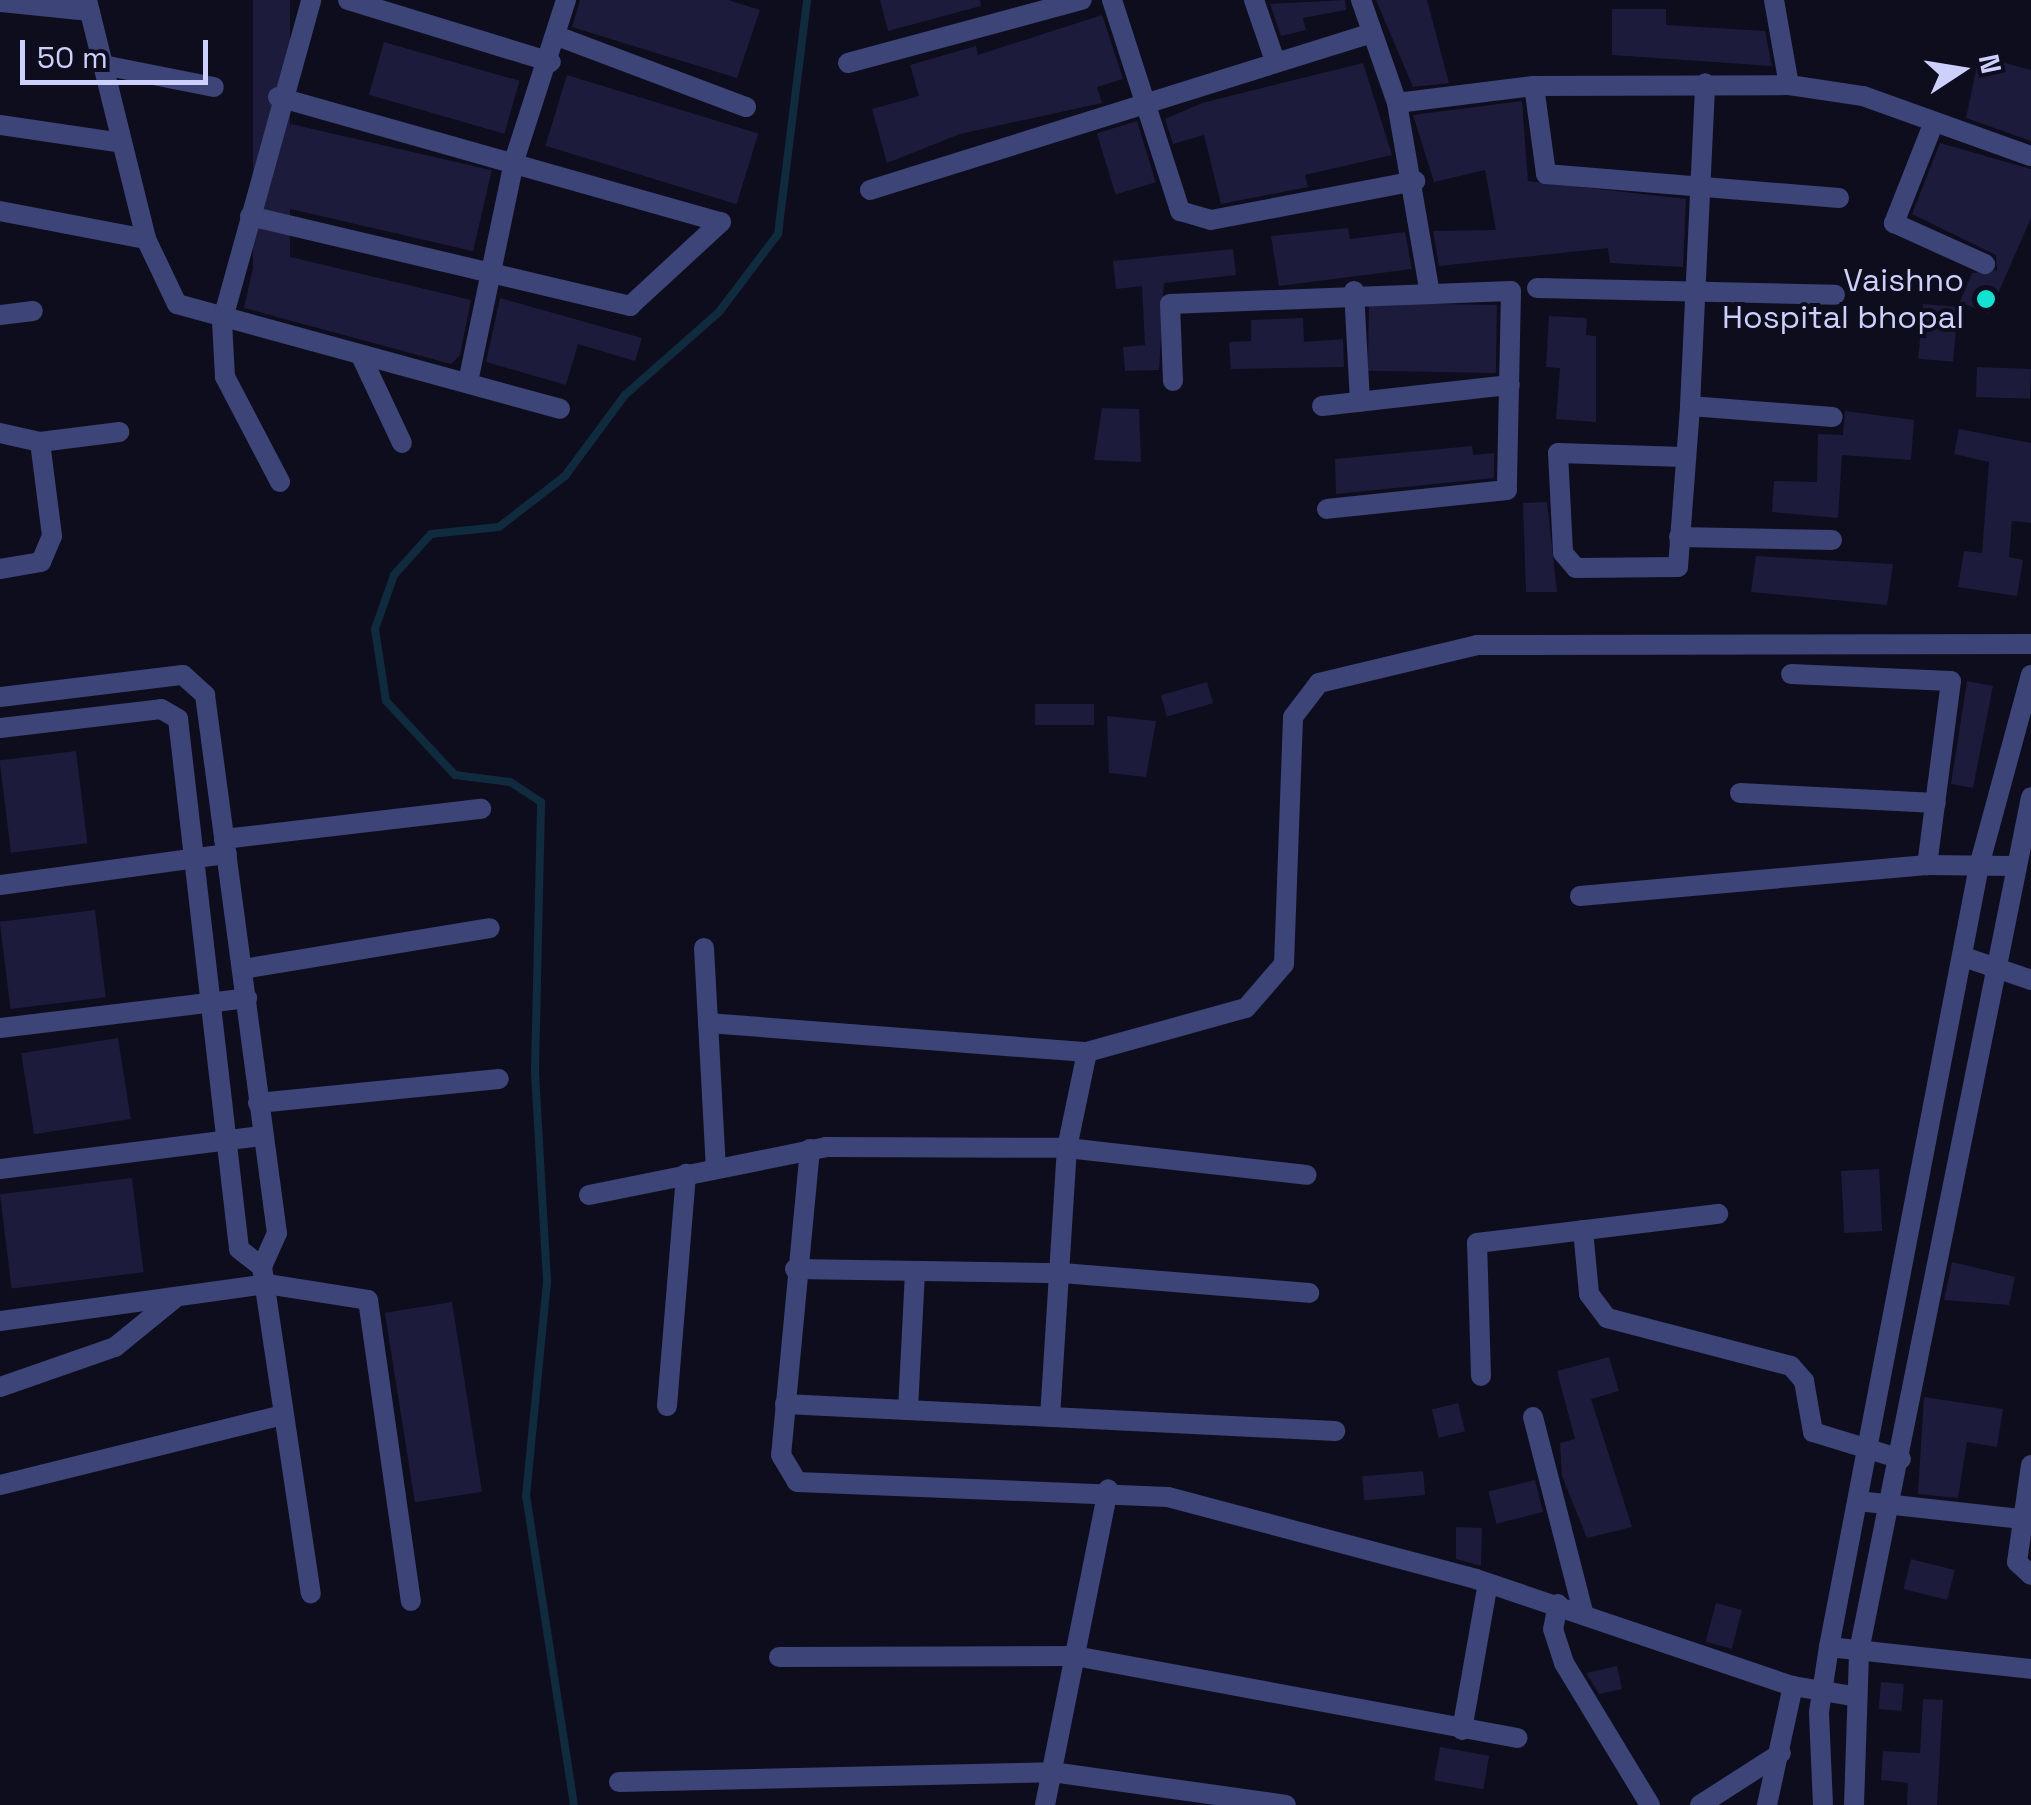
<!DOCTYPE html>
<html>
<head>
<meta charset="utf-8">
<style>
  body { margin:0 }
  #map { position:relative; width:2031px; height:1805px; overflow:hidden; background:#0d0d1d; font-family:"Space Grotesk",sans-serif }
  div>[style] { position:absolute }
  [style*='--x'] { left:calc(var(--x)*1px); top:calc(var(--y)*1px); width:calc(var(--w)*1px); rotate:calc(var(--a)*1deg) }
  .stream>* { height:8px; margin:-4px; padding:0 4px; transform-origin:4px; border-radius:4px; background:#102a3e }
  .building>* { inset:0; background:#1c1b3c; transform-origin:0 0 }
  .minor>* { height:20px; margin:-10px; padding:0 10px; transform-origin:10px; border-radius:10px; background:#3c4478 }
  .tertiary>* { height:20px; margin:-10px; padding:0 10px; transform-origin:10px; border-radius:10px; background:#3c4478 }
  .dots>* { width:28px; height:28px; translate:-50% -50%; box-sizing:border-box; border:5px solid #0d0d1d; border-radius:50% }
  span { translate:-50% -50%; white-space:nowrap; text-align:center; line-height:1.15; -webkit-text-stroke:8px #0d0d1d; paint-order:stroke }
  .poi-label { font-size:32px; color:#cdd0fb }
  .right { translate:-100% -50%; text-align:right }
  .north { position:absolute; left:1911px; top:20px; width:100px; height:100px; -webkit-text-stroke:8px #0d0d1d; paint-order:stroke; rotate:78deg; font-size:28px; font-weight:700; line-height:40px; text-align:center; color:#cdd0fb }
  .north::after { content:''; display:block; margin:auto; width:35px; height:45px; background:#cdd0fb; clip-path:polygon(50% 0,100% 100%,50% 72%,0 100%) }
  .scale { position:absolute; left:20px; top:40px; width:188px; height:45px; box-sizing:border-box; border:5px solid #cdd0fb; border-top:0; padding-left:12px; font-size:30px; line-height:35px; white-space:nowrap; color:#cdd0fb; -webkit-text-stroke:8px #0d0d1d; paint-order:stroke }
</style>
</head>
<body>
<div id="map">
  <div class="stream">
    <i style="--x:574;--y:1805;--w:313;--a:-98.8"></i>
    <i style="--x:526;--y:1496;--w:216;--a:-84.4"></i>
    <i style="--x:547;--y:1281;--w:211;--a:-93.3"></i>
    <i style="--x:535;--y:1070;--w:268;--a:-88.7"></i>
    <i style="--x:541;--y:802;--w:37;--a:-147"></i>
    <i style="--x:510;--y:782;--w:55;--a:-172.7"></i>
    <i style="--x:455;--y:775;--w:101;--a:-133"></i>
    <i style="--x:386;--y:701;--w:73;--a:-98.7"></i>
    <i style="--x:375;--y:629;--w:57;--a:-70.6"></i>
    <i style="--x:394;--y:575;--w:55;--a:-47.9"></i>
    <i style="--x:431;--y:534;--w:68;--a:-5.9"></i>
    <i style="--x:499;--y:527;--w:83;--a:-37.7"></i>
    <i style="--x:565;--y:476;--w:101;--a:-53.5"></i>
    <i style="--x:625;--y:395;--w:125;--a:-41.4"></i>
    <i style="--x:719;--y:312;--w:98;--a:-52.9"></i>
    <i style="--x:778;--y:234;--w:236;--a:-82.9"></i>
  </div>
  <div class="building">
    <i style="left:253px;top:0;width:37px;height:283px"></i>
    <i style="clip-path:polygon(580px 0,728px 0,760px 10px,737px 78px,572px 27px)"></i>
    <i style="clip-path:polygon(880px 0,980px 0,981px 6px,888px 31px)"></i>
    <i style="clip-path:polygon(1345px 0,1346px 10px,1303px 18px,1306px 30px,1281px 36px,1270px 4px)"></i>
    <i style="clip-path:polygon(1376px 0,1427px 0,1449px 83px,1413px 87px)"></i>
    <i style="clip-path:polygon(1612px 9px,1666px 9px,1666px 25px,1765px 31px,1772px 66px,1612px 55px)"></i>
    <i style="clip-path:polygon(1102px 15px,1123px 79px,1097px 87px,1102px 103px,960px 134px,887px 163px,872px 109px,919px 96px,910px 65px,976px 46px,978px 55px)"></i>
    <i style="left:384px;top:42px;width:141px;height:55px;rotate:16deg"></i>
    <i style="clip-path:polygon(1979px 56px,2031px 70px,2031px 141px,1966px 118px)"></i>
    <i style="clip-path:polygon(1363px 63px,1392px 155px,1305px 175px,1308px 187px,1221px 204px,1204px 135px,1173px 144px,1165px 119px,1202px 103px)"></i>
    <i style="left:567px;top:75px;width:200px;height:74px;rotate:17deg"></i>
    <i style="clip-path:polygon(1522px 101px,1528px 181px,1686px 199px,1683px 267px,1610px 263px,1608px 248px,1439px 266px,1433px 231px,1496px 230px,1485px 170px,1434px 182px,1413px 115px)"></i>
    <i style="left:1137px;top:121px;width:64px;height:42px;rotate:73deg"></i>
    <i style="left:291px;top:124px;width:206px;height:83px;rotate:13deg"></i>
    <i style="clip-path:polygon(1940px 143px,2031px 169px,2031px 218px,1989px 314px,1960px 302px,1972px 273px,1997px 270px,1996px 255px,1912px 214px)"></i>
    <i style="clip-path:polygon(1348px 228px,1350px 239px,1405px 232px,1412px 269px,1279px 286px,1271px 236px)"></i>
    <i style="clip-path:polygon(257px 249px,471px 300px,460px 355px,451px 364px,244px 308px)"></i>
    <i style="clip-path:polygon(1233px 249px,1236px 275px,1164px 283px,1159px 370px,1125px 371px,1123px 347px,1145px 345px,1142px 286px,1116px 289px,1113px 261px)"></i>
    <i style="clip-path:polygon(500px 298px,642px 338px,635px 361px,578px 344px,566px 385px,486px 362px)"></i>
    <i style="left:1923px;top:304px;width:35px;height:55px;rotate:5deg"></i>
    <i style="left:1497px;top:305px;width:68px;height:128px;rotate:91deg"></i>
    <i style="clip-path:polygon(1549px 316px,1587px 318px,1586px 335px,1596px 336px,1596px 422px,1556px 419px,1560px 368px,1546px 367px)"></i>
    <i style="clip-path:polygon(1303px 318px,1304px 342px,1343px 339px,1344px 367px,1231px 369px,1229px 342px,1251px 341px,1251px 320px)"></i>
    <i style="left:1977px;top:367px;width:54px;height:30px;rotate:2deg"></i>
    <i style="clip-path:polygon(1102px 408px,1139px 409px,1141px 462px,1094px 460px)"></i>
    <i style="clip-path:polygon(1845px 411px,1914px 420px,1911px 460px,1842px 455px,1838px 518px,1772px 512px,1774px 481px,1817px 482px,1818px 434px,1843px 435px)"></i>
    <i style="clip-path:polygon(1959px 429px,2031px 443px,2031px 523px,2012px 521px,2009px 557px,2023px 560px,2017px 596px,1958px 587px,1964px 551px,1982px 553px,1989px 462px,1954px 454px)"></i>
    <i style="clip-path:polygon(1472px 446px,1473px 455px,1494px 453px,1494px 478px,1336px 494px,1335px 459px)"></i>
    <i style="clip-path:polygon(1547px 502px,1557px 592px,1526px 592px,1523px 503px)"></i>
    <i style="clip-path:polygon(1756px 556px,1893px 564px,1887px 605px,1751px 592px)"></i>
    <i style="clip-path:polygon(1967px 681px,1993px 686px,1973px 788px,1951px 784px)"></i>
    <i style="left:1207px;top:682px;width:22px;height:48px;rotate:74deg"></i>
    <i style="left:1094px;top:704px;width:21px;height:59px;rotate:90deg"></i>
    <i style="clip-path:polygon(1107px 716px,1156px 721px,1146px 777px,1109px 773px)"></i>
    <i style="left:76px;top:751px;width:93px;height:77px;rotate:83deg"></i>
    <i style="left:95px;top:910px;width:88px;height:96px;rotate:83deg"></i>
    <i style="left:118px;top:1038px;width:82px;height:98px;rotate:81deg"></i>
    <i style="left:1879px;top:1169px;width:62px;height:38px;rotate:87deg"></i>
    <i style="left:132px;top:1178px;width:95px;height:133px;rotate:83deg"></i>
    <i style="clip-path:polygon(1952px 1262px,2015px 1277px,2009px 1305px,1944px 1300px)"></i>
    <i style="left:452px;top:1302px;width:192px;height:68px;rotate:81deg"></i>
    <i style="clip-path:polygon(1609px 1357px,1619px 1391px,1591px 1399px,1632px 1527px,1587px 1538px,1562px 1476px,1560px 1443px,1575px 1439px,1557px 1371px)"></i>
    <i style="clip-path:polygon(1924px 1397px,2003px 1409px,1997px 1447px,1967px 1442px,1958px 1498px,1918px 1494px)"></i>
    <i style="left:1458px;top:1403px;width:29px;height:27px;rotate:76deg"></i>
    <i style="left:1423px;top:1471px;width:24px;height:61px;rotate:85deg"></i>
    <i style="left:1535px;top:1480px;width:33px;height:48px;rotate:76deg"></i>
    <i style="clip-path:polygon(1456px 1527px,1482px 1528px,1481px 1566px,1456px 1559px)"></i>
    <i style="left:1911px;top:1559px;width:45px;height:31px;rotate:14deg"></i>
    <i style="left:1716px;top:1603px;width:27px;height:40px;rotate:15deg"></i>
    <i style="clip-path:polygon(1617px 1666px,1622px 1689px,1599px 1694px,1586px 1673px)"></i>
    <i style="left:1881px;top:1682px;width:23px;height:27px;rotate:5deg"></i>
    <i style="clip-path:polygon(1923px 1699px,1943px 1700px,1937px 1805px,1907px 1805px,1908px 1783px,1881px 1780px,1883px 1751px,1920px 1753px)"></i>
    <i style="left:1440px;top:1747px;width:50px;height:34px;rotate:10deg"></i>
  </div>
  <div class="minor">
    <i style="--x:87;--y:0;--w:246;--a:76.1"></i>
    <i style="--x:146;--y:239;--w:72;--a:64.5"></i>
    <i style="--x:177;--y:304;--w:397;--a:15.3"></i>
    <i style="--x:348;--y:0;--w:212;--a:17"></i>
    <i style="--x:1112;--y:0;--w:222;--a:72.1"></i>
    <i style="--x:1180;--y:211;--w:32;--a:16"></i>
    <i style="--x:1211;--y:220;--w:208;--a:-10.8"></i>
    <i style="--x:1254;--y:0;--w:65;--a:71"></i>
    <i style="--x:1361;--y:0;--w:109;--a:70.7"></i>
    <i style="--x:1397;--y:103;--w:188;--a:80.2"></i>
    <i style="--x:1774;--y:0;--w:86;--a:80"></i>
    <i style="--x:0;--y:2;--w:90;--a:5.7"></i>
    <i style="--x:557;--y:36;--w:202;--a:20.6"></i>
    <i style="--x:848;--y:63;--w:242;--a:-15.1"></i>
    <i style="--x:103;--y:65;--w:113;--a:11.2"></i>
    <i style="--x:1534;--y:86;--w:89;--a:82.2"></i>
    <i style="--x:1546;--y:174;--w:294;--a:4.7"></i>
    <i style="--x:278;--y:97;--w:460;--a:15.8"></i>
    <i style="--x:1397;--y:103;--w:138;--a:-7.1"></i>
    <i style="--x:1534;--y:86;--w:255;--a:-0.2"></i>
    <i style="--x:1789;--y:85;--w:75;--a:8.5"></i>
    <i style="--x:1863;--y:96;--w:178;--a:19.7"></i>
    <i style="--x:1934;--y:122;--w:109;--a:111.6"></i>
    <i style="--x:1894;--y:223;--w:100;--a:24.3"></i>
    <i style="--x:0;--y:125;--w:123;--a:8.4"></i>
    <i style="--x:870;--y:190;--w:526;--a:-17.37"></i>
    <i style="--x:0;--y:211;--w:149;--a:10.9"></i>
    <i style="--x:250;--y:216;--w:391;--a:13.3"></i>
    <i style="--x:630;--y:306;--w:124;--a:-42.7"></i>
    <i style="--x:1537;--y:288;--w:298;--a:1.3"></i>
    <i style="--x:1354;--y:291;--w:111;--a:86.9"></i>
    <i style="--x:0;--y:315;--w:33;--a:-7"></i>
    <i style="--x:361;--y:356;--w:96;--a:64.8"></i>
    <i style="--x:1173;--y:381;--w:77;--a:-92.2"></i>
    <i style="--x:1170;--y:304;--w:341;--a:-2.2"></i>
    <i style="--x:1511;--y:291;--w:199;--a:91.2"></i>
    <i style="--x:1507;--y:490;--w:181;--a:174"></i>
    <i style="--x:468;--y:382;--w:229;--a:-78.2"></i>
    <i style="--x:515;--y:158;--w:166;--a:-72.1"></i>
    <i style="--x:1322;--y:406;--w:189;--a:-6.4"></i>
    <i style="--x:1690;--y:406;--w:143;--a:4.4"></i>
    <i style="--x:0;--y:433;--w:41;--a:12.7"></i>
    <i style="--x:40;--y:442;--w:95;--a:82.7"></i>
    <i style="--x:52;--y:536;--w:28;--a:113"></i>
    <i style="--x:41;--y:562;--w:42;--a:170.3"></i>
    <i style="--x:40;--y:442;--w:80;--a:-7.2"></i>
    <i style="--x:1684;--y:457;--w:126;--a:-178.2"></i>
    <i style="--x:1558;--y:453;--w:100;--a:87.1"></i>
    <i style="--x:1563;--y:553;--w:20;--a:49"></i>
    <i style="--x:1576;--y:568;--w:102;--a:-0.6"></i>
    <i style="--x:1678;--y:567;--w:161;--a:-85.7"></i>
    <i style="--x:1690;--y:406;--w:323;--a:-87.3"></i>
    <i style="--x:280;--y:482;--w:119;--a:-117.6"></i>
    <i style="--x:225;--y:377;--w:55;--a:-93.1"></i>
    <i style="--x:222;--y:322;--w:334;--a:-74.5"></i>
    <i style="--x:1679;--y:537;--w:153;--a:1.1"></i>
    <i style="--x:1791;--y:674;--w:160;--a:2.5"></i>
    <i style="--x:1951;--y:681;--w:186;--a:97.4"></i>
    <i style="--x:0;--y:697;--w:184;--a:-6.9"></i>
    <i style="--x:183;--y:675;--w:30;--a:42"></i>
    <i style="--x:205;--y:695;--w:543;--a:82.38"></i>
    <i style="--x:277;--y:1233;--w:37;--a:114"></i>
    <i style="--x:262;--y:1267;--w:330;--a:81.5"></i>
    <i style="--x:0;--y:728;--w:162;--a:-6.7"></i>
    <i style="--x:161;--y:709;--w:20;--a:30"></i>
    <i style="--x:178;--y:719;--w:533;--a:83.43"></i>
    <i style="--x:239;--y:1249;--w:29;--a:38"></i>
    <i style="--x:1740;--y:793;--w:196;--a:2.9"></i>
    <i style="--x:224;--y:839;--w:259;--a:-6.7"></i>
    <i style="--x:0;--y:885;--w:229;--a:-7.8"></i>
    <i style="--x:1580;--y:896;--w:348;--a:-5.1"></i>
    <i style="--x:1927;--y:865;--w:86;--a:0.7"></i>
    <i style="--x:704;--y:948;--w:220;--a:86.9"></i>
    <i style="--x:1964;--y:957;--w:71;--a:18.9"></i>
    <i style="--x:243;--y:969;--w:250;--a:-9.4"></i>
    <i style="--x:708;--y:1023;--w:380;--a:4.4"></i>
    <i style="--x:1087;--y:1052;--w:165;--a:-15.5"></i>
    <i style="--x:1246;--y:1008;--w:58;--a:-49.2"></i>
    <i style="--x:1284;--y:964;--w:247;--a:-87.9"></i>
    <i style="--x:1293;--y:717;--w:43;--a:-52.6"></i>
    <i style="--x:1319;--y:683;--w:163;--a:-13.5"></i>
    <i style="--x:1477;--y:645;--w:554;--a:-0.1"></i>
    <i style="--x:0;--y:1028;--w:249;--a:-6.9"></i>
    <i style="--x:258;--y:1103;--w:242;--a:-5.7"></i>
    <i style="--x:810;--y:1149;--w:307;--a:95.4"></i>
    <i style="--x:781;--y:1455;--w:31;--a:59"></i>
    <i style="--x:797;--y:1482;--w:371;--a:2.3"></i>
    <i style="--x:1168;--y:1497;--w:319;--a:14.9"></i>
    <i style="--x:1476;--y:1579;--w:335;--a:18.7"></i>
    <i style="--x:1793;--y:1686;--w:61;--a:9.5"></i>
    <i style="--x:0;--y:1169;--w:264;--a:-7.2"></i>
    <i style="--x:589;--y:1195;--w:242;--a:-11.4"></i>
    <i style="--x:826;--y:1147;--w:241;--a:0.2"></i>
    <i style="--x:1067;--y:1148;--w:241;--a:6.4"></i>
    <i style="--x:1583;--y:1230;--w:64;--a:84.6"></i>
    <i style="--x:1589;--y:1294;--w:30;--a:53"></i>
    <i style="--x:1607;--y:1318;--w:190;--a:14.6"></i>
    <i style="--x:1791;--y:1366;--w:20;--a:49"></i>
    <i style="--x:1804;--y:1381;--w:52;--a:80"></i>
    <i style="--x:1813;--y:1432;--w:92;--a:17.1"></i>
    <i style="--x:795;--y:1269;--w:267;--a:0.9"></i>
    <i style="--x:1062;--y:1273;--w:248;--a:4.6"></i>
    <i style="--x:0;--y:1321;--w:270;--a:-7.9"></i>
    <i style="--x:267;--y:1284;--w:102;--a:9"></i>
    <i style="--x:368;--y:1300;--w:304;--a:81.9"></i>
    <i style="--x:1481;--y:1376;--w:133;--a:-91.7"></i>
    <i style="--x:1477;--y:1243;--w:243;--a:-6.9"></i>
    <i style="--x:0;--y:1387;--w:122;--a:-19.2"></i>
    <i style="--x:115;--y:1347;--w:76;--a:-39.1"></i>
    <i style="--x:785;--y:1404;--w:551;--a:2.81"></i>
    <i style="--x:667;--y:1406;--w:233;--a:-85.3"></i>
    <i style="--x:908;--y:1410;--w:139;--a:-87.1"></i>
    <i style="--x:1050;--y:1417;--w:270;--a:-86.4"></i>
    <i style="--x:1067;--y:1148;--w:98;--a:-78.2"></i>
    <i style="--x:1533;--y:1417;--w:201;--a:75.6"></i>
    <i style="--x:2031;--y:1465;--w:98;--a:98.2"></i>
    <i style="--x:2017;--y:1562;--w:19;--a:43"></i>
    <i style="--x:0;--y:1485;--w:292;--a:-13.9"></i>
    <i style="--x:1858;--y:1501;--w:163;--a:6.3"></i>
    <i style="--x:1558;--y:1604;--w:25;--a:101"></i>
    <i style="--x:1553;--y:1629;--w:36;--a:72"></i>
    <i style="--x:1564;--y:1663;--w:166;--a:58.8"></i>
    <i style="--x:1829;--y:1647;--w:203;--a:6.2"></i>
    <i style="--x:779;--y:1657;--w:296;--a:-0.2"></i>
    <i style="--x:1075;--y:1656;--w:450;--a:10.5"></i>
    <i style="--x:1462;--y:1730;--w:149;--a:-80"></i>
    <i style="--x:619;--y:1782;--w:433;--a:-1.3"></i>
    <i style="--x:1052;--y:1772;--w:236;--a:8"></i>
    <i style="--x:1045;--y:1805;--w:322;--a:-78.7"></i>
    <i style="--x:1700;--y:1805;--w:96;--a:-32.7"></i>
    <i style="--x:1767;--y:1805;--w:122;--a:-77.7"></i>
  </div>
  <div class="tertiary">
    <i style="--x:1823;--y:1805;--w:93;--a:-92.5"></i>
    <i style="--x:1819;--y:1712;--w:66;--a:-81.3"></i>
    <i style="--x:1829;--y:1647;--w:795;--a:-79.13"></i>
    <i style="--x:1979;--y:866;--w:198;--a:-74.8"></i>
    <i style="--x:1854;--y:1805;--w:154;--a:-88.1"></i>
    <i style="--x:1859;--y:1651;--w:871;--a:-78.61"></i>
  </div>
  <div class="dots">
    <i style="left:1986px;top:299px;background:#13e1d1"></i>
  </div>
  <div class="poi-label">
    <span class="right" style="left:1964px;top:299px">Vaishno<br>Hospital bhopal</span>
  </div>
  <div class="north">N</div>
  <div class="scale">50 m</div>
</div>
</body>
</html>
